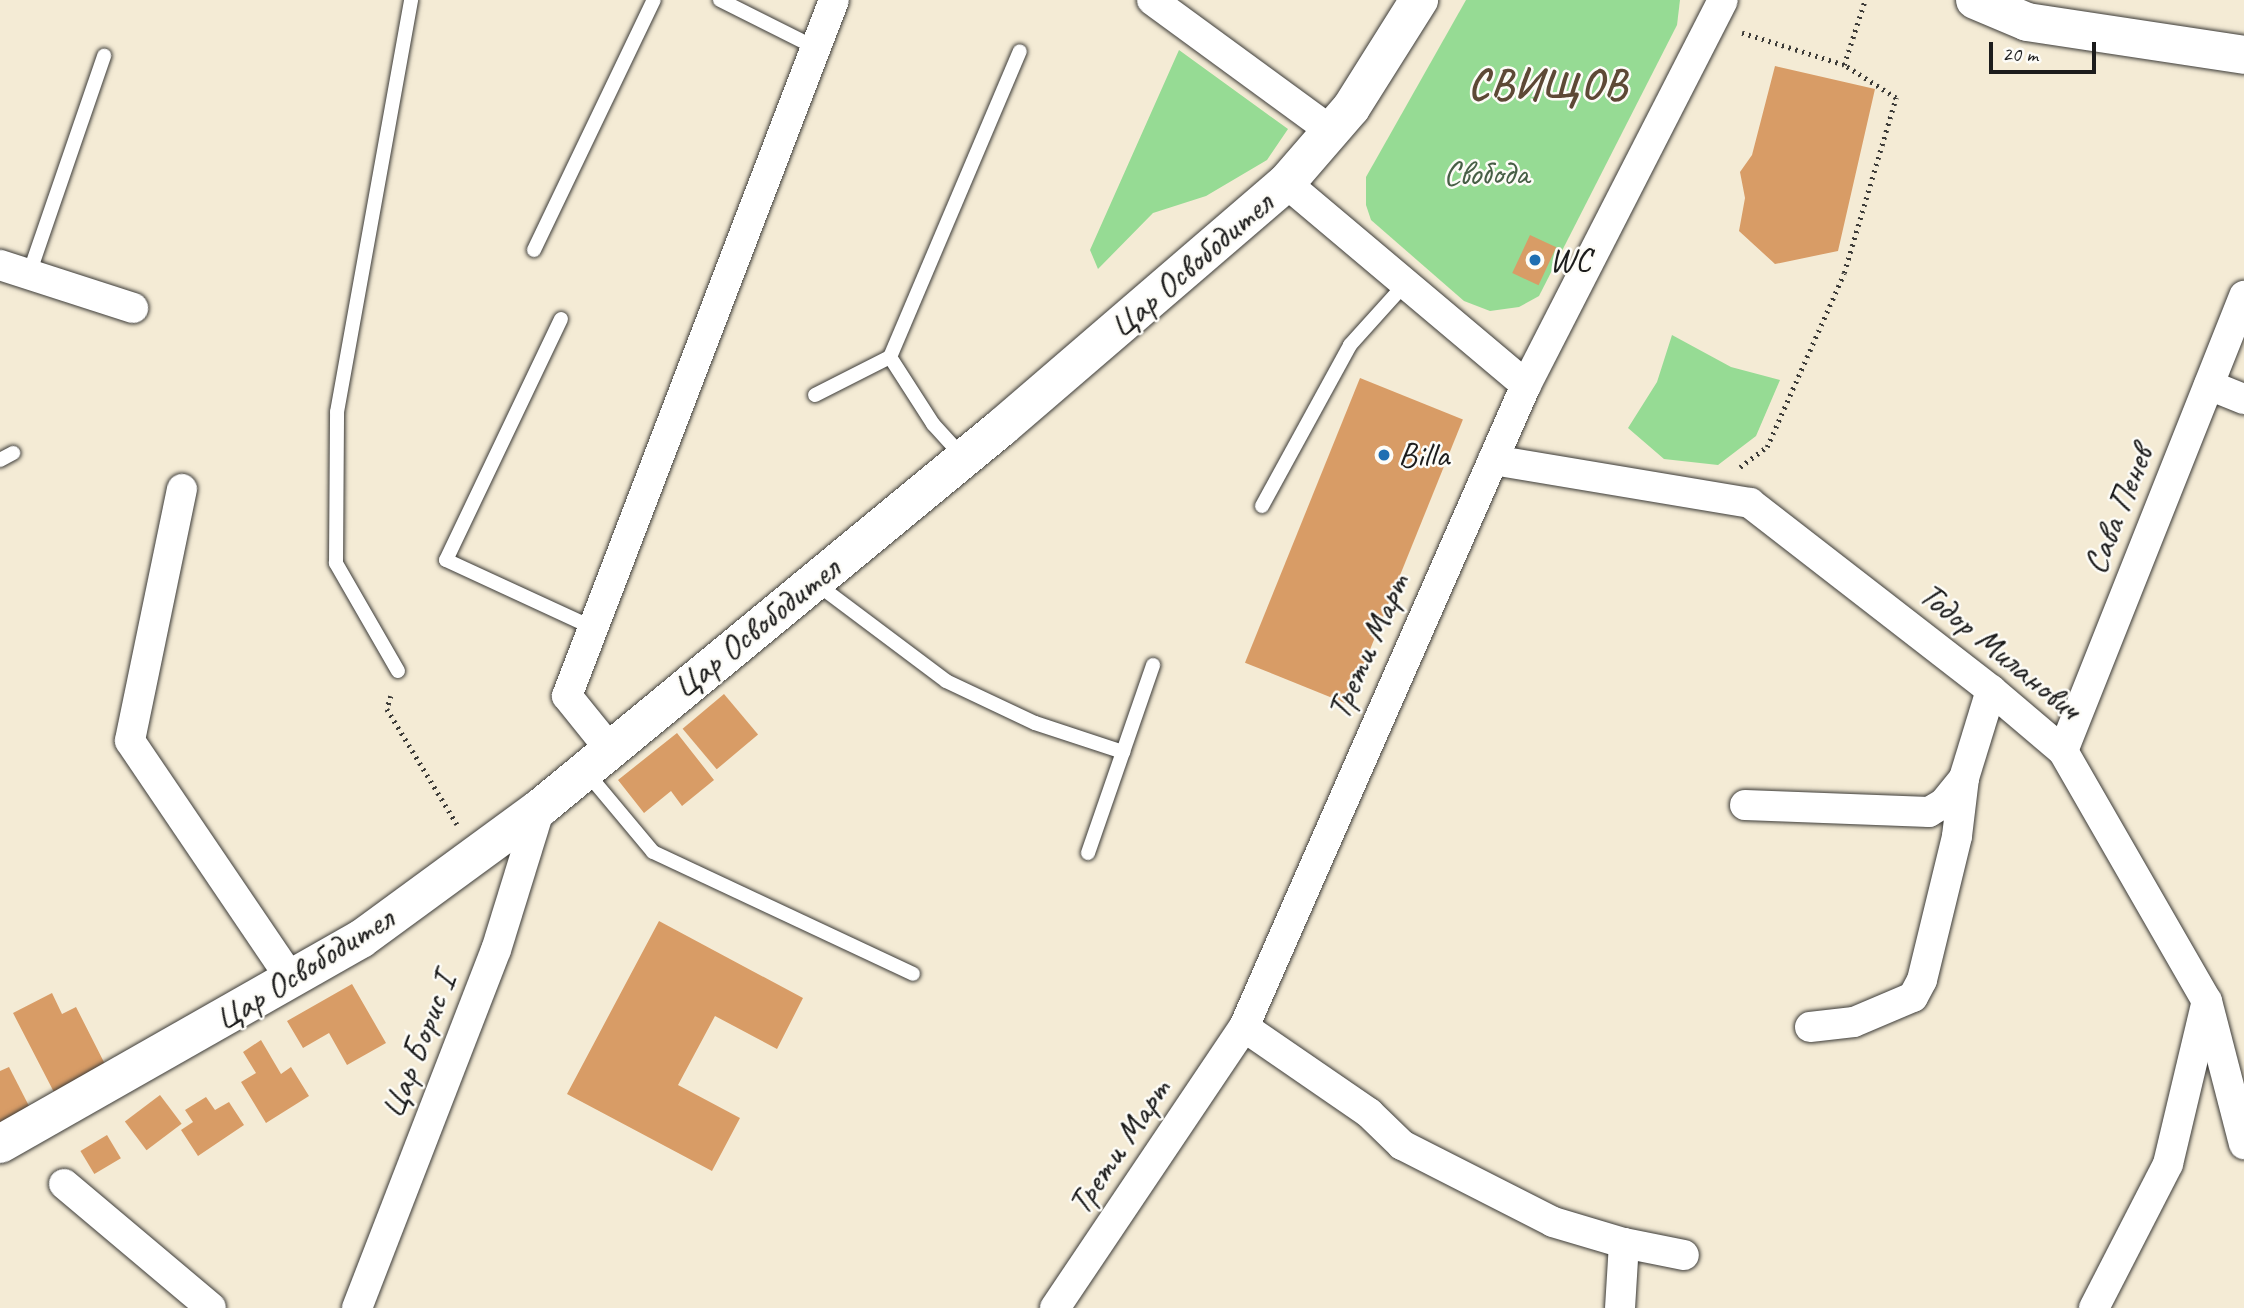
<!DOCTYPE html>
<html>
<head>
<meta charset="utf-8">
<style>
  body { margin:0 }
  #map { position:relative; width:2244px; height:1308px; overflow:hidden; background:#f4ebd5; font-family:Caveat,sans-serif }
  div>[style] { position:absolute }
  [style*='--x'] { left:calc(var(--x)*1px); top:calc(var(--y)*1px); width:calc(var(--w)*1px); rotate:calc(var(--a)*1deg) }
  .green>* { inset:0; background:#96db94 }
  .building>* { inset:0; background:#d89c66; transform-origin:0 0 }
  .path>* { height:4.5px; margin-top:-2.25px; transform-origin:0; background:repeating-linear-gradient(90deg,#3c3b38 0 2px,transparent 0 7px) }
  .roads { filter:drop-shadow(0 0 2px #3c3b38) drop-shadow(0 0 2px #3c3b38) }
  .lane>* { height:14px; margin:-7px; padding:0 7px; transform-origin:7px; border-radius:7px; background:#fff }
  .street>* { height:30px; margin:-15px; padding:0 15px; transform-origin:15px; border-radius:15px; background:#fff }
  .secondary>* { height:38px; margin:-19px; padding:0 19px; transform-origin:19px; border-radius:19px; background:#fff }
  .dots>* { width:19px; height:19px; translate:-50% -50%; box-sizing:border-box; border:4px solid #fdfcf7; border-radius:50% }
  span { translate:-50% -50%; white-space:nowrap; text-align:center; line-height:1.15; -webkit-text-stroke:5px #fdfcf7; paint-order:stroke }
  .park-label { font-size:35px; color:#475f46 }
  .poi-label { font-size:35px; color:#1c1c1c }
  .left { translate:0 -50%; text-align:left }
  .street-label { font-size:35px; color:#1c1c1c }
  .district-label { font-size:42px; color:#5e4936; font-weight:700; letter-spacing:2px }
  .scale { position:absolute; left:1989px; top:42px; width:107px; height:32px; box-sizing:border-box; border:4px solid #1c1c1c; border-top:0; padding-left:9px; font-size:21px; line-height:24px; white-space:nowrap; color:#1c1c1c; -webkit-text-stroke:5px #fdfcf7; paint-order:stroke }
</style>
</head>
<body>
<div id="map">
  <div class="green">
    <i style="clip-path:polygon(1466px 0,1680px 0,1677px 25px,1539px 296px,1519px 307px,1490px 311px,1464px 301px,1371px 220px,1366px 205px,1366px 177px)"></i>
    <i style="clip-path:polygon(1179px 50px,1288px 129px,1267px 160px,1206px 196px,1153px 213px,1098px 269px,1090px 250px)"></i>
    <i style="clip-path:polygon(1672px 335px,1731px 367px,1780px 380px,1756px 436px,1718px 465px,1664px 459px,1628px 428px,1657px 382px)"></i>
  </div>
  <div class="building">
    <i style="clip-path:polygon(1775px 66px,1875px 89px,1838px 251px,1775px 264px,1739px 231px,1745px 198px,1740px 172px,1752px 155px)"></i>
    <i style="left:1530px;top:235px;width:29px;height:42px;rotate:25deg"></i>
    <i style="left:1360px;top:378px;width:111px;height:307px;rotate:22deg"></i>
    <i style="left:724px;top:694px;width:53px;height:54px;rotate:50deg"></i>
    <i style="clip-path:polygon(677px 733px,714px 780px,682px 806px,671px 791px,644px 813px,618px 780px)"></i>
    <i style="clip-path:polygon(659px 921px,803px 998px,777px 1049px,715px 1016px,678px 1085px,740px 1118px,712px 1171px,567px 1094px)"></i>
    <i style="clip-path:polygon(352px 984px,386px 1043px,347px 1065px,329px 1033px,303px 1048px,287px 1021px)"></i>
    <i style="clip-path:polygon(52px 993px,62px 1014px,76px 1007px,109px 1072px,57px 1098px,13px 1013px)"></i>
    <i style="clip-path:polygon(261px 1040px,281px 1074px,291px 1067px,309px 1096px,266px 1123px,241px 1082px,256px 1073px,243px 1052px)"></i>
    <i style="clip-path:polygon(9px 1067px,30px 1108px,0 1123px,0 1071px)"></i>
    <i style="left:160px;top:1095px;width:36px;height:44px;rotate:53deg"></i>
    <i style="clip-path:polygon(206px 1097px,215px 1110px,229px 1102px,244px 1125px,198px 1156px,181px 1130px,193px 1122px,185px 1110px)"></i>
    <i style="left:107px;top:1135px;width:27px;height:31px;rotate:59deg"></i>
  </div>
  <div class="path">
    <i style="--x:1844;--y:65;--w:68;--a:-72.1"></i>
    <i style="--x:1740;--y:467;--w:34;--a:-37"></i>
    <i style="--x:1767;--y:447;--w:190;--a:-66.1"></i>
    <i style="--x:1844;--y:273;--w:183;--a:-73.5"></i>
    <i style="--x:1896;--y:98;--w:62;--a:-147.6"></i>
    <i style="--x:1844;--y:65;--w:107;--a:-162.6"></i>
    <i style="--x:391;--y:696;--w:14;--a:107"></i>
    <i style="--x:387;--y:709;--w:135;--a:58.7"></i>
  </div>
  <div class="roads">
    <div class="lane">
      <i style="--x:720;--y:0;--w:107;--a:26.6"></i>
      <i style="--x:534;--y:250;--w:277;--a:-64.4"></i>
      <i style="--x:29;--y:274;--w:231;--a:-71"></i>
      <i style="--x:561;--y:319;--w:267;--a:115.5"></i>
      <i style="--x:446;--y:560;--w:162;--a:24.8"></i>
      <i style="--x:890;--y:357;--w:80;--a:57.3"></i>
      <i style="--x:933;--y:424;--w:45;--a:47.7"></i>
      <i style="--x:815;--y:395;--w:84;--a:-26.9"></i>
      <i style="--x:890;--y:357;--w:332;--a:-67"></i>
      <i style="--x:0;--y:460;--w:15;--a:-28"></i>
      <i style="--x:1262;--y:506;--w:183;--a:-61.3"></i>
      <i style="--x:1350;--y:345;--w:82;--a:-48"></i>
      <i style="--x:817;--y:584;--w:161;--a:36.9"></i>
      <i style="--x:946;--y:681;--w:98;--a:25.3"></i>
      <i style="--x:1035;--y:723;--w:93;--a:18.2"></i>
      <i style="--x:398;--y:671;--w:125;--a:-119.9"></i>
      <i style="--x:336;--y:563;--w:151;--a:-89.6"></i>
      <i style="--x:337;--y:412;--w:419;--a:-79.8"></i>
      <i style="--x:587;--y:773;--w:103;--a:50.1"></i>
      <i style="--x:653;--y:852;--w:287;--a:25.1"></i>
      <i style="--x:1088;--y:853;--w:199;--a:-70.9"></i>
    </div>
    <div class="street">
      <i style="--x:1152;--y:0;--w:222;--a:36.2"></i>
      <i style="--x:1286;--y:183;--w:314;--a:40.1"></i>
      <i style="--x:0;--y:265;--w:140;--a:17.9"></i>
      <i style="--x:2209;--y:385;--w:38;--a:22"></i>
      <i style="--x:1493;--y:460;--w:261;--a:9.5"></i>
      <i style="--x:1750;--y:503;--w:305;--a:37.8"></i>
      <i style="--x:1991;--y:690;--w:94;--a:40.3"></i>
      <i style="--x:2063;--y:751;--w:289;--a:60.1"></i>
      <i style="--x:2207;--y:1001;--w:148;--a:75.5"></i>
      <i style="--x:182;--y:489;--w:257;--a:101.7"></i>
      <i style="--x:130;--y:741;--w:289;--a:55.9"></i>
      <i style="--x:609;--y:748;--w:67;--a:-128.9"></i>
      <i style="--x:567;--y:696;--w:745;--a:-69.01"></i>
      <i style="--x:2063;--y:751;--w:490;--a:-68.3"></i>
      <i style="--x:1745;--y:805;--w:184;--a:2.2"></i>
      <i style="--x:1929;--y:812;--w:17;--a:-31"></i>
      <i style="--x:1944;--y:803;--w:32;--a:-51"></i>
      <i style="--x:1964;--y:778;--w:92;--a:-72.9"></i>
      <i style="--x:1244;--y:1027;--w:152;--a:34.5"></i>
      <i style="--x:1369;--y:1113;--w:46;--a:44.1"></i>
      <i style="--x:1402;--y:1145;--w:169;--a:27"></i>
      <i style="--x:1553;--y:1222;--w:74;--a:16.5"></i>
      <i style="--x:1624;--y:1243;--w:65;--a:93.5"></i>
      <i style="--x:1810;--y:1027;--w:44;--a:-6.5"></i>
      <i style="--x:1854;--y:1022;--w:64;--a:-23"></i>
      <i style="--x:1913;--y:997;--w:19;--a:-62"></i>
      <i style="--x:1922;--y:980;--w:148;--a:-76.3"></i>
      <i style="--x:1957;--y:836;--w:58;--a:-83.1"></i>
      <i style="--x:64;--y:1184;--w:192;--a:40.1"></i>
      <i style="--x:1624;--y:1243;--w:61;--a:11.3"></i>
      <i style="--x:357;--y:1308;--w:384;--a:-68.8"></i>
      <i style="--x:496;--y:950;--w:149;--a:-72.8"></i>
      <i style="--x:1055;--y:1308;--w:339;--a:-56.1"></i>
      <i style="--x:1244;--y:1027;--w:701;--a:-66.29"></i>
      <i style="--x:1526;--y:385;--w:432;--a:-62.9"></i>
      <i style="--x:2094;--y:1308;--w:162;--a:-62.8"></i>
      <i style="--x:2168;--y:1164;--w:163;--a:-76.6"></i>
    </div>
    <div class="secondary">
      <i style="--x:1975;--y:0;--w:56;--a:22.9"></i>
      <i style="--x:2027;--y:22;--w:219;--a:8.6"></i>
      <i style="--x:0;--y:1144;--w:415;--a:-29.6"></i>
      <i style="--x:361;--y:939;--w:222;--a:-36.2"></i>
      <i style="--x:540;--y:808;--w:599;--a:-39.51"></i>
      <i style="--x:1002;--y:427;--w:374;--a:-40.7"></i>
      <i style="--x:1286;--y:183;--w:99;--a:-49.1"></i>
      <i style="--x:1351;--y:108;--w:128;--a:-57.8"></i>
    </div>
  </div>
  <div class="dots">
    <i style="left:1535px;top:260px;background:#1f6fb2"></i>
    <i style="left:1384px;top:455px;background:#1f6fb2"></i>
  </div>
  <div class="park-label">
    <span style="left:1486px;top:173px">Свобода</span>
  </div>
  <div class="poi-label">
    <span class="left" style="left:1549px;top:260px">WC</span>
    <span class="left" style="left:1398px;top:455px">Billa</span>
  </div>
  <div class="street-label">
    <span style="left:1191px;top:265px;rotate:-41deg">Цар Освободител</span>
    <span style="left:2118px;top:510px;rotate:-68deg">Сава Пенев</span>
    <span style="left:756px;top:628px;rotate:-39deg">Цар Освободител</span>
    <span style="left:1368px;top:647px;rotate:-66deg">Трети Март</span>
    <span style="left:2000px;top:651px;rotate:39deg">Тодор Миланович</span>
    <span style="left:304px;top:969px;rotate:-32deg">Цар Освободител</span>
    <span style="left:418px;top:1046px;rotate:-69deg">Цар Борис I</span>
    <span style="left:1119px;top:1147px;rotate:-56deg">Трети Март</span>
  </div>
  <div class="district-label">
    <span style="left:1548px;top:85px">СВИЩОВ</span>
  </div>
  <div class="scale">20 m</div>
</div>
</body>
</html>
